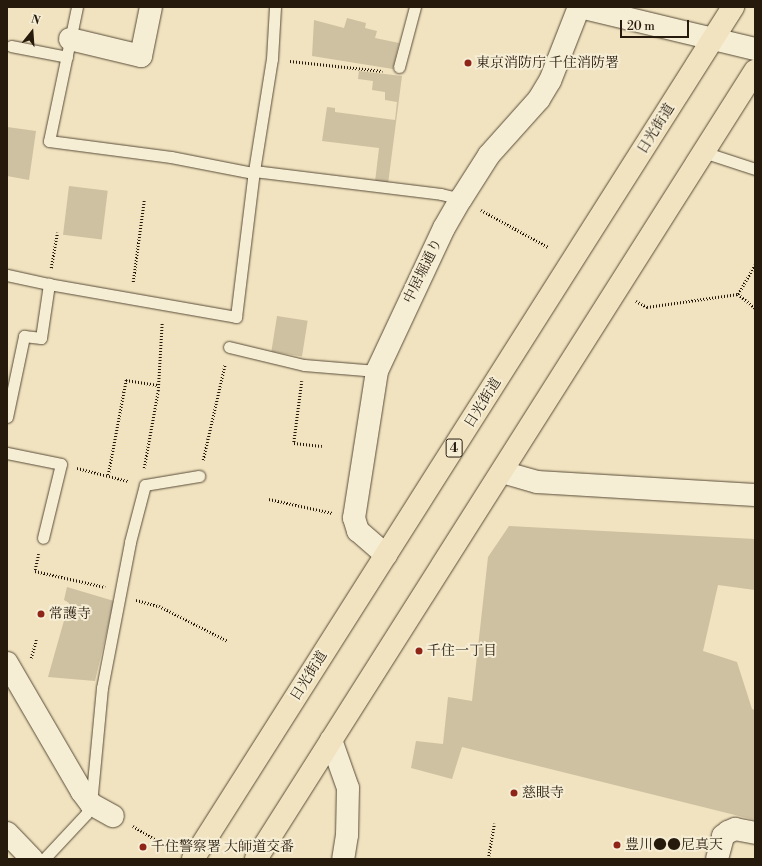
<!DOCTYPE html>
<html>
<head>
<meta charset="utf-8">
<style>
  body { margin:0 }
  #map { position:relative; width:762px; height:866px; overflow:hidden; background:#f1e3bf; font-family:"Libre Bodoni","Noto Serif JP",serif }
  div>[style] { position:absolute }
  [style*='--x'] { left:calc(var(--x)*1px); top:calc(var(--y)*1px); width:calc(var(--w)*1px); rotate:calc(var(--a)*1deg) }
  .green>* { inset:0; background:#cec1a1; transform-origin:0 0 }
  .path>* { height:2.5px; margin-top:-1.25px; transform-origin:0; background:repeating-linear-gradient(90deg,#251a0c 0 1px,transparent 0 3px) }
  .roads { filter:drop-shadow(0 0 1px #584c39) drop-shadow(0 0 1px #584c39) }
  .service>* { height:11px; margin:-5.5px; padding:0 5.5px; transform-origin:5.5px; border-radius:5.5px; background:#f6edd5 }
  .minor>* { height:22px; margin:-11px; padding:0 11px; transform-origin:11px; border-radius:11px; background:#f6edd5 }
  .tertiary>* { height:22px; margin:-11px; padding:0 11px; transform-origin:11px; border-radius:11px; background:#f6edd5 }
  .trunk>* { height:22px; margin:-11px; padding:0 11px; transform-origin:11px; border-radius:11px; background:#f1e3bf }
  .dots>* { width:11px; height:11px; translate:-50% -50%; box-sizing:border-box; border:2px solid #f6edd5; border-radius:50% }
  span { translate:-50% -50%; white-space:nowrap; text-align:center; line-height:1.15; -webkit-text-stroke:4px #f6edd5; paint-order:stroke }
  .shield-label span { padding:1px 3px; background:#f6edd5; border:1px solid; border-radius:3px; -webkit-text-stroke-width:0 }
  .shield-label { font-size:13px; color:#251a0c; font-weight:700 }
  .poi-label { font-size:14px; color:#251a0c }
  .left { translate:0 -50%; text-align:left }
  .street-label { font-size:14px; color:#251a0c }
  .frame { position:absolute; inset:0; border:8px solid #251a0c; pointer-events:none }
  .north { position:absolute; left:12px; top:12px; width:40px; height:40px; -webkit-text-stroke:3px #f6edd5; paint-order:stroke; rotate:17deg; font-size:11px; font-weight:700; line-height:16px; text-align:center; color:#251a0c }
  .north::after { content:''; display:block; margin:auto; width:14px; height:18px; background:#251a0c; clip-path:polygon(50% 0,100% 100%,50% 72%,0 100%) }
  .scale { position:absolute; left:620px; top:20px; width:69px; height:18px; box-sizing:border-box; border:2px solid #251a0c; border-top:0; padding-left:5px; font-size:12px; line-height:14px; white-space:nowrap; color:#251a0c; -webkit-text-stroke:3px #f6edd5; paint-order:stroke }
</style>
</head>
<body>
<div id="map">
  <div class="green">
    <i style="clip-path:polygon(347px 18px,366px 23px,365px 28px,377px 31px,375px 38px,399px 43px,393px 69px,312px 56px,314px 20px,344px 28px)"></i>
    <i style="clip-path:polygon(359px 71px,402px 76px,388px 184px,375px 182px,379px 148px,322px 141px,327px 107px,335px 108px,335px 112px,395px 120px,397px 102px,385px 100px,385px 92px,372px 90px,373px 81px,358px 79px)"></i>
    <i style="clip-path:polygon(7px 127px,36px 131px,29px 180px,7px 176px)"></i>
    <i style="left:69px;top:186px;width:39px;height:49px;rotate:7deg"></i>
    <i style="left:277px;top:316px;width:31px;height:36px;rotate:9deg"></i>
    <i style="clip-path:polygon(509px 526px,755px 539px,755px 590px,718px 585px,703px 651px,737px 662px,752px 709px,755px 710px,755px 820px,462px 747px,452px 779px,411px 768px,416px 741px,443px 744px,448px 697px,472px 701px,488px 557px)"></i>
    <i style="clip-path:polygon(67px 587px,114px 601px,95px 681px,48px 677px,69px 603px,64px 600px)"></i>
  </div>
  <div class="path">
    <i style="--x:290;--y:61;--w:93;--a:6.2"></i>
    <i style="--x:481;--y:210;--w:77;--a:28.9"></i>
    <i style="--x:51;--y:268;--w:36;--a:-80"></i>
    <i style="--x:133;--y:282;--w:82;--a:-82.3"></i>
    <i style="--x:738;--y:294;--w:34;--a:-60"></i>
    <i style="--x:636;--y:301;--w:13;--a:29"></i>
    <i style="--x:647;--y:307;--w:92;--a:-8.1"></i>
    <i style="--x:738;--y:294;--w:22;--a:39"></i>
    <i style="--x:302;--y:381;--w:63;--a:97.4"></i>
    <i style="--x:294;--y:443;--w:28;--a:6"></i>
    <i style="--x:203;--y:460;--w:98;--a:-77.1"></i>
    <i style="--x:77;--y:468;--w:53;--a:14.3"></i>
    <i style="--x:144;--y:468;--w:78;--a:-79.7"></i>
    <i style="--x:158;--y:391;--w:69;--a:-86.7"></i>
    <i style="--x:108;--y:475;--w:97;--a:-79.3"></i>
    <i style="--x:126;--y:380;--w:32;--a:9"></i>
    <i style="--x:269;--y:499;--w:65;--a:12.5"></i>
    <i style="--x:39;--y:554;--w:17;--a:103"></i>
    <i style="--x:35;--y:571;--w:72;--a:12.9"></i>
    <i style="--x:136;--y:600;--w:24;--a:15"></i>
    <i style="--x:159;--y:606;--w:77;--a:26.9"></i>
    <i style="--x:31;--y:658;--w:19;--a:-74"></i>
    <i style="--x:133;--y:826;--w:47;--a:31"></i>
    <i style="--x:488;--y:859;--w:36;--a:-80"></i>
  </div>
  <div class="roads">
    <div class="service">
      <i style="--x:77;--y:7;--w:137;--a:101.8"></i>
      <i style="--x:49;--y:141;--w:123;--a:7.5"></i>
      <i style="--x:171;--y:157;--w:84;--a:11"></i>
      <i style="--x:11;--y:46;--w:57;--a:11.1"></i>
      <i style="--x:399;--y:67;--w:62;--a:-75.1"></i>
      <i style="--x:703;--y:152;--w:55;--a:18.1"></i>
      <i style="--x:254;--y:171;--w:188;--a:7"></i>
      <i style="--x:441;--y:194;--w:21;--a:14"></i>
      <i style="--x:7;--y:275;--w:43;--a:12.1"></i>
      <i style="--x:229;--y:347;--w:77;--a:13.5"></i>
      <i style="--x:304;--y:365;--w:73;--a:4.7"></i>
      <i style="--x:7;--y:417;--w:83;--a:-78.1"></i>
      <i style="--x:24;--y:336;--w:17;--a:7"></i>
      <i style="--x:41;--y:338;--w:55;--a:-81.6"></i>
      <i style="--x:49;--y:284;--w:190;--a:10"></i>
      <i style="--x:236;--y:317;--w:147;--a:-83"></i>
      <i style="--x:254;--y:171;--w:113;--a:-80.9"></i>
      <i style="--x:272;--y:59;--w:52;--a:-86.7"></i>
      <i style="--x:7;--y:453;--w:55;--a:11.5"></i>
      <i style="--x:61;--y:464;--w:76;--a:103.7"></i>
      <i style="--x:44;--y:859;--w:62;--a:-47"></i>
      <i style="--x:86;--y:814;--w:11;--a:-63"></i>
      <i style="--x:91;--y:804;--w:117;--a:-84.6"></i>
      <i style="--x:102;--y:688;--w:149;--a:-79.1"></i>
      <i style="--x:130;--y:542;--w:59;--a:-75.3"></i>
      <i style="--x:145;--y:485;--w:55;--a:-9.5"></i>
    </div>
    <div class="minor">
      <i style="--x:70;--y:39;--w:73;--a:13.5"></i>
      <i style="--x:141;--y:56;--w:50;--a:-78.5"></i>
      <i style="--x:502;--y:472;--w:36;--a:16"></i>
      <i style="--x:537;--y:482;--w:218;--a:3.4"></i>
      <i style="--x:386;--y:555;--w:37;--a:-139"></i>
      <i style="--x:358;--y:531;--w:14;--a:-107"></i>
      <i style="--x:354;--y:518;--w:149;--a:-81.1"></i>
      <i style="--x:377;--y:371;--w:158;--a:-64.9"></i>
      <i style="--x:444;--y:228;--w:34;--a:-60"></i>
      <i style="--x:461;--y:199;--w:52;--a:-57.5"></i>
      <i style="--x:489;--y:155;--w:75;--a:-48.2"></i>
      <i style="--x:539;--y:99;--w:21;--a:-59"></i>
      <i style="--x:550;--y:81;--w:79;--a:-68.6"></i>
      <i style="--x:7;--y:663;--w:149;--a:59.8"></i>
      <i style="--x:82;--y:792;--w:15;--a:53"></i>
      <i style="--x:91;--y:804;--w:25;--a:29"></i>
      <i style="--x:331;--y:740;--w:51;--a:70.5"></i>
      <i style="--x:348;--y:788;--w:47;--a:91.2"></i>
      <i style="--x:347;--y:835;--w:24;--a:99"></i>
      <i style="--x:7;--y:833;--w:36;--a:46"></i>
      <i style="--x:717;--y:859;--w:24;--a:-75"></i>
      <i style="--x:723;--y:836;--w:6;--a:-39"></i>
      <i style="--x:728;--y:832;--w:8;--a:-23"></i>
      <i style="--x:735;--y:829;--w:20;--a:11"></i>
    </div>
    <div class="tertiary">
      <i style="--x:580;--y:7;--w:180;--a:13.5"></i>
    </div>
    <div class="trunk">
      <i style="--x:193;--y:859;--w:1009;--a:-57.63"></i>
      <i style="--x:256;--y:859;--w:933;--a:-57.66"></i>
    </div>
  </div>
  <div class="dots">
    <i style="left:468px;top:63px;background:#8f2418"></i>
    <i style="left:41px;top:614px;background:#8f2418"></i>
    <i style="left:419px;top:651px;background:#8f2418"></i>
    <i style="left:514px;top:793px;background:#8f2418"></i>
    <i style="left:617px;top:845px;background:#8f2418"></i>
    <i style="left:143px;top:847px;background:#8f2418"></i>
  </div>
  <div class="shield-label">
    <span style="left:454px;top:448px">4</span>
  </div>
  <div class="poi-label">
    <span class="left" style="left:476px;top:63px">東京消防庁 千住消防署</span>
    <span class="left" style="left:49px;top:614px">常護寺</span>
    <span class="left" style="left:427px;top:651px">千住一丁目</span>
    <span class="left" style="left:522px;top:793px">慈眼寺</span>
    <span class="left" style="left:625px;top:845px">豊川●●尼真天</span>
    <span class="left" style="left:151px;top:847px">千住警察署 大師道交番</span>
  </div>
  <div class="street-label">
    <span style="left:656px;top:129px;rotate:-58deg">日光街道</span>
    <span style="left:423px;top:271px;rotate:-64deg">中居堀通り</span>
    <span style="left:483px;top:403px;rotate:-58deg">日光街道</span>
    <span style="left:309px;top:676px;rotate:-58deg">日光街道</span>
  </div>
  <div class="frame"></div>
  <div class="north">N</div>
  <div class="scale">20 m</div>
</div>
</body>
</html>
